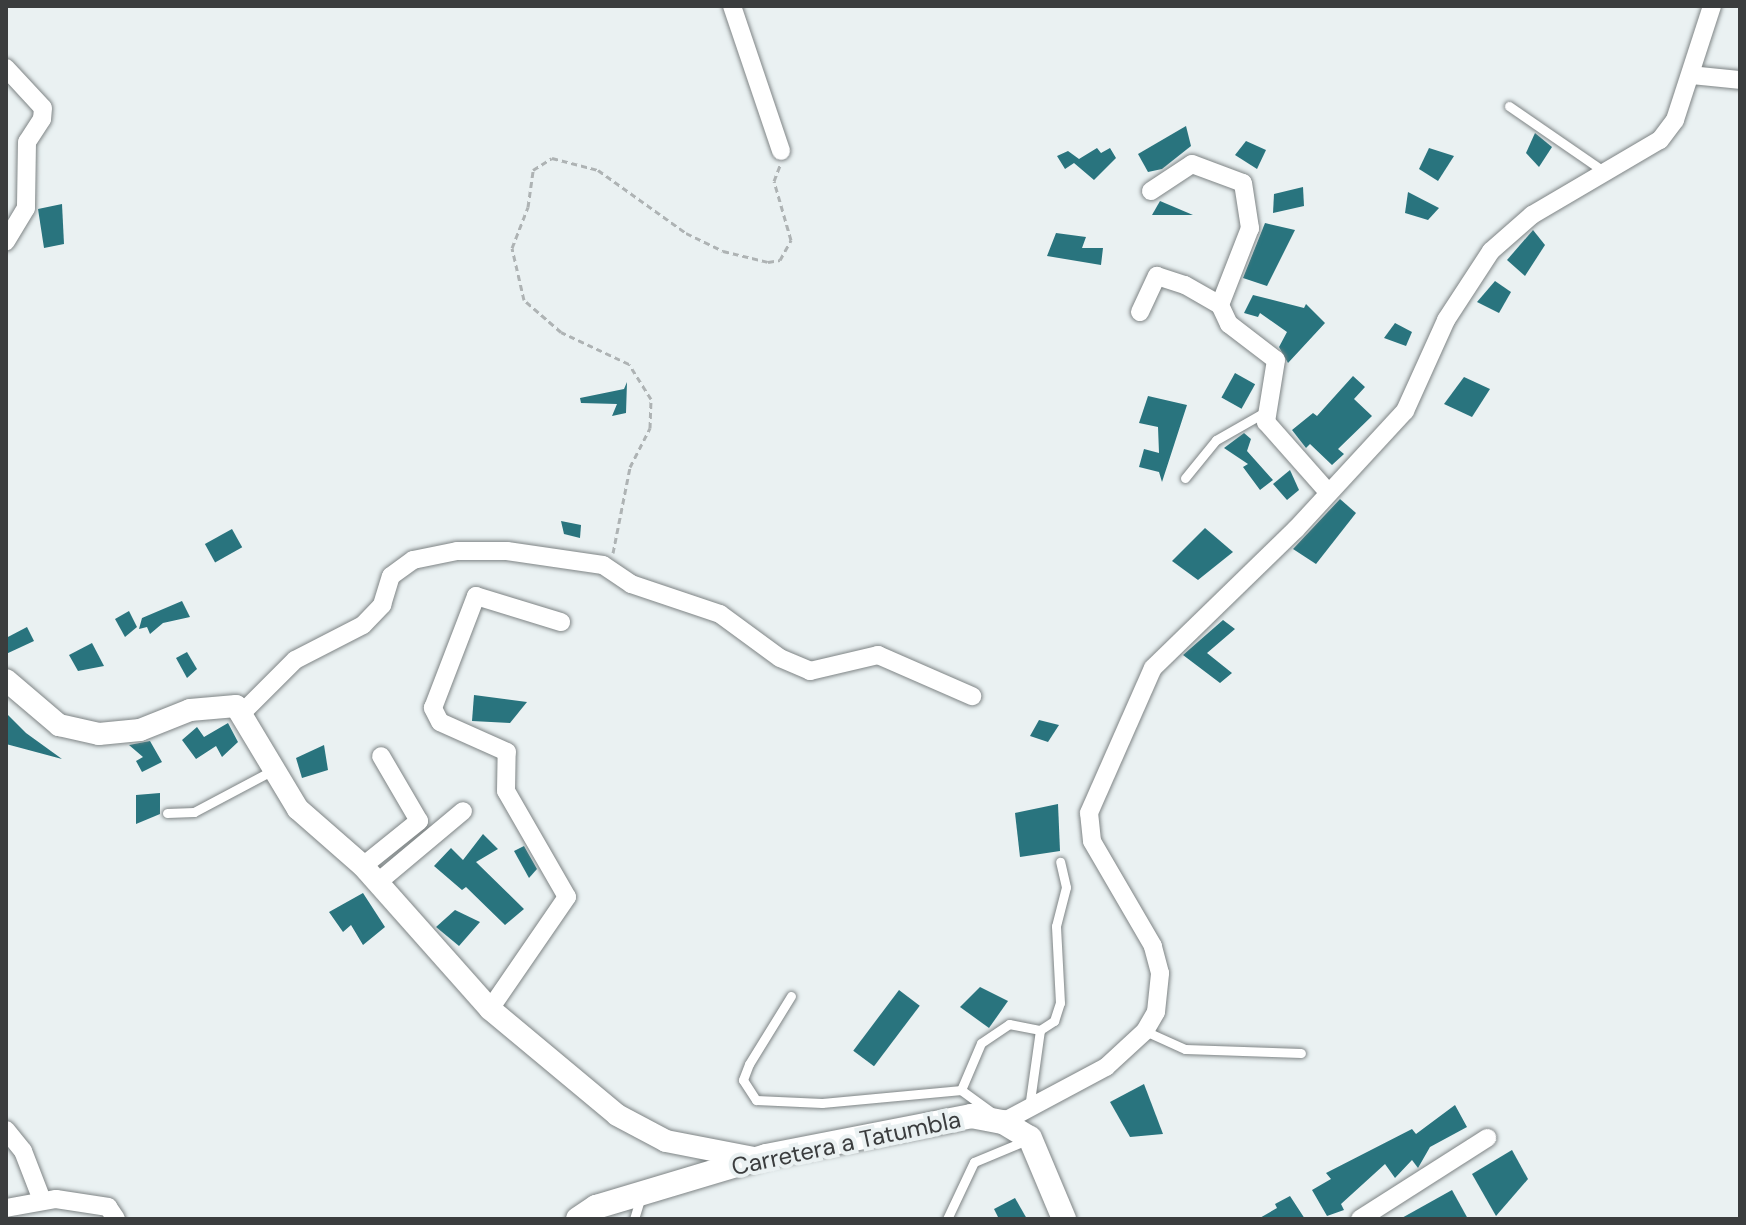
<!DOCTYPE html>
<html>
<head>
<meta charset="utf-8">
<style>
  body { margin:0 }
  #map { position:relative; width:1746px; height:1225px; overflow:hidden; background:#eaf1f2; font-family:"DM Sans",sans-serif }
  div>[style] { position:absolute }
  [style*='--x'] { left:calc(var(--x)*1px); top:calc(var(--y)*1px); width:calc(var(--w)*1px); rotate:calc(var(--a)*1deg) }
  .building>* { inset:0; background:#29747e; transform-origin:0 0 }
  .path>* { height:3px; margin-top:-1.5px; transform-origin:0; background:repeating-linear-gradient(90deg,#aeb3b4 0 6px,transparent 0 10px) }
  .roads { filter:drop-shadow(0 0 2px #7e8485) drop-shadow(0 0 2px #7e8485) }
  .service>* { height:9px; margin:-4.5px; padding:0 4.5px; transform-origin:4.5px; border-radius:4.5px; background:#fff }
  .minor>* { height:18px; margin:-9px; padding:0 9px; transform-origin:9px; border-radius:9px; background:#fff }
  .tertiary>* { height:22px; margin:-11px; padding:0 11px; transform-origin:11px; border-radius:11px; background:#fff }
  .secondary>* { height:24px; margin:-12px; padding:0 12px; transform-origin:12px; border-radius:12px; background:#fff }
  span { translate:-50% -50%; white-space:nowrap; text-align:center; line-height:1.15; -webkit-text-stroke:8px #eaf1f2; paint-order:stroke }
  .street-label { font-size:24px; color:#3b3d3e }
  .frame { position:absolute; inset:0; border:8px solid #3b3d3e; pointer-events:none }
</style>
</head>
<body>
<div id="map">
  <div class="building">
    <i style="clip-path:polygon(1186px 126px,1191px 146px,1162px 169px,1148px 172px,1138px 154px)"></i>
    <i style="clip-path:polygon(1535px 133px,1552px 147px,1539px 167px,1526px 153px)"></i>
    <i style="clip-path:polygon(1246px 141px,1266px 150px,1257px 169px,1235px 155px)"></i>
    <i style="clip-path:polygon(1097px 148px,1101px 153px,1110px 148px,1116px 158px,1094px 180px,1074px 163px,1065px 169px,1057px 156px,1068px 151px,1079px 159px)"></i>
    <i style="clip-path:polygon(1429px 148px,1454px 156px,1438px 181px,1419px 169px)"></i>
    <i style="clip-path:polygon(1303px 187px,1304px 206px,1273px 213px,1274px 194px)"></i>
    <i style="clip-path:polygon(1408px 192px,1439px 208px,1428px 220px,1405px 213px)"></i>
    <i style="clip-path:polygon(1160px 201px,1193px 215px,1152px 215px)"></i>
    <i style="clip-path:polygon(62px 204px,64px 244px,44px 248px,38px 209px)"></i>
    <i style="clip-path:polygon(1265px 223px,1295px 230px,1267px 286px,1243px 278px)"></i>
    <i style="clip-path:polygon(1533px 230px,1545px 245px,1525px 276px,1507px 260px)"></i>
    <i style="clip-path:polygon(1056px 233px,1086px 237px,1082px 248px,1103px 248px,1101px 265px,1047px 256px)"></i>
    <i style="clip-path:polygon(1495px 281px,1511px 292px,1499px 313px,1477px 302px)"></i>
    <i style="clip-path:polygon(1253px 295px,1304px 308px,1306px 304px,1325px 323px,1288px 363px,1279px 347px,1287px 332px,1260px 313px,1258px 317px,1244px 313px)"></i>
    <i style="clip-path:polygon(1395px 323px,1412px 332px,1406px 346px,1384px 338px)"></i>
    <i style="left:1235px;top:373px;width:23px;height:28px;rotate:29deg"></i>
    <i style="clip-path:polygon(1353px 376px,1365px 387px,1354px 399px,1372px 416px,1338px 449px,1344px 454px,1332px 465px,1310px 444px,1306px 448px,1292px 430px,1313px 413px,1317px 416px)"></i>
    <i style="clip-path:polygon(1464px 377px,1490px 389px,1472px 417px,1444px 404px)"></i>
    <i style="clip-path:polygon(627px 382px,626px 413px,612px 416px,617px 404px,581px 403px,580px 398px,624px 389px)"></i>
    <i style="clip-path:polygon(1148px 396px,1187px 405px,1162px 482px,1159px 472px,1139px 467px,1144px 449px,1159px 453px,1158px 427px,1139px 423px)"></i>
    <i style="clip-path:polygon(1244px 433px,1251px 439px,1247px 451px,1273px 480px,1260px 490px,1243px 467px,1248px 464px,1224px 448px)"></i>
    <i style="clip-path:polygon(1290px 470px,1299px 490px,1287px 500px,1273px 484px)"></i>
    <i style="clip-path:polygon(1340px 499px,1356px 513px,1316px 564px,1293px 549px)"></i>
    <i style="clip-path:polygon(561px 521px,581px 525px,580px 538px,564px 534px)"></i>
    <i style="clip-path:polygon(1205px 528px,1233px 552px,1198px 580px,1172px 561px)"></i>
    <i style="left:232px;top:529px;width:21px;height:31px;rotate:61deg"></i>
    <i style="clip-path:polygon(182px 601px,190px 617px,163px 623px,150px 634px,147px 627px,139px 629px,142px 618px)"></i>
    <i style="clip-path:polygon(129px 611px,137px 627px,125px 637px,115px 619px)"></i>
    <i style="clip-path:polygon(1223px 620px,1235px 629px,1207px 653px,1232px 673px,1220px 683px,1183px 655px)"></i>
    <i style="clip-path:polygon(27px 627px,34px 641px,6px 654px,6px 638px)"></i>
    <i style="clip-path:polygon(92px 643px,104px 666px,78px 671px,69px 655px)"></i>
    <i style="clip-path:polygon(187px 652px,197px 669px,187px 678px,176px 658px)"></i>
    <i style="clip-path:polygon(474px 695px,527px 702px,510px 723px,472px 721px)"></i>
    <i style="clip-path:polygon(6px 713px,26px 733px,62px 759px,6px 744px)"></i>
    <i style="clip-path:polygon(1039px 720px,1059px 725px,1048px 742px,1030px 736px)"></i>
    <i style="clip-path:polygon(228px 723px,238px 742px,222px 757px,216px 746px,196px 759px,182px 740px,197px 727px,204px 737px)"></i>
    <i style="clip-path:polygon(150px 741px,162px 762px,142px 772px,136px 761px,143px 757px,129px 745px)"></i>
    <i style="clip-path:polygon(324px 745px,328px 770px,302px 778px,296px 758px)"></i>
    <i style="clip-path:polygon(160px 793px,160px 814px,136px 824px,136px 795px)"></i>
    <i style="clip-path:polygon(1058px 804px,1060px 851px,1020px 857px,1015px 813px)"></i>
    <i style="clip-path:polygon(483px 834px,498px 849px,476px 862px,524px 909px,505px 925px,466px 887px,462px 890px,434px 866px,451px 848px,463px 860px)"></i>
    <i style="clip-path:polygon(524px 846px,537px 869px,529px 878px,514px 851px)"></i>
    <i style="clip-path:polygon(363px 893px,385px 927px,363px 945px,351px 925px,343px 932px,329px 912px)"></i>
    <i style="clip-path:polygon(455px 910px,480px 922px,459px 946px,436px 927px)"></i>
    <i style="clip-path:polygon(980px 987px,1008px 1001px,989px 1028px,960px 1007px)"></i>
    <i style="left:899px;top:990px;width:26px;height:76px;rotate:37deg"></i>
    <i style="clip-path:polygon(1144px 1084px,1163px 1134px,1130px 1137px,1110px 1102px)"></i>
    <i style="clip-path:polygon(1455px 1105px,1467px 1127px,1430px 1147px,1418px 1168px,1412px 1160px,1395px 1178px,1385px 1164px,1341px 1204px,1344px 1210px,1327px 1216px,1312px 1190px,1331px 1179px,1326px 1173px,1412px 1129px,1416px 1134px)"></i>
    <i style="clip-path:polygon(1512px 1150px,1528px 1179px,1496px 1216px,1472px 1174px)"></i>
    <i style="clip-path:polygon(1452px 1190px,1468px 1219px,1400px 1219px)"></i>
    <i style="clip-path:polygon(1290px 1196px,1305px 1219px,1258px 1219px,1277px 1208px,1275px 1204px)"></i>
    <i style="clip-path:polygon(1015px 1198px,1027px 1219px,999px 1219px,994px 1209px)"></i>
  </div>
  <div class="path">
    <i style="--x:613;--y:553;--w:88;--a:-78.8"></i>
    <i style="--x:630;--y:467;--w:44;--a:-62.9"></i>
    <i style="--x:650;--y:428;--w:29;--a:-88"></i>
    <i style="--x:651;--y:399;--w:41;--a:-122.2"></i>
    <i style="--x:629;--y:364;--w:75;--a:-154.8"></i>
    <i style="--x:561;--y:332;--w:49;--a:-139.1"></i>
    <i style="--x:524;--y:300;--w:53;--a:-103"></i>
    <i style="--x:512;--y:248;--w:44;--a:-68.7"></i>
    <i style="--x:528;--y:207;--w:37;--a:-82"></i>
    <i style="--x:533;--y:170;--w:22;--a:-32"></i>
    <i style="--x:552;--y:158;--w:48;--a:14.6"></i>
    <i style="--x:598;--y:170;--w:108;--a:35.6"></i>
    <i style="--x:686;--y:233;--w:41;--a:25.9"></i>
    <i style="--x:723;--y:251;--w:46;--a:13.7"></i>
    <i style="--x:768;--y:262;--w:12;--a:-9"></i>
    <i style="--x:780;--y:260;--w:23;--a:-61"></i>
    <i style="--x:791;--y:240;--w:61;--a:-106.1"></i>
    <i style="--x:774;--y:181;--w:17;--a:-69"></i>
  </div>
  <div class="roads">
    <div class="service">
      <i style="--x:1509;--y:106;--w:118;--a:34.6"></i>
      <i style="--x:1185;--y:478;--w:49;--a:-50.8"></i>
      <i style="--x:1216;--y:440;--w:56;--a:-29.7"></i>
      <i style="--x:167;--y:813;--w:27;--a:-2"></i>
      <i style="--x:194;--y:812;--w:87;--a:-28"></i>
      <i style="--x:791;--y:996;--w:80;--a:121.7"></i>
      <i style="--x:749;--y:1064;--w:17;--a:111"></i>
      <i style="--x:743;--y:1080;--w:24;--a:57"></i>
      <i style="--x:756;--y:1100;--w:66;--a:2.6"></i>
      <i style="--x:822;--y:1103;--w:140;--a:-5.3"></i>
      <i style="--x:961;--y:1090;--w:37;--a:36"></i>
      <i style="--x:1145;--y:1031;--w:44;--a:24.2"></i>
      <i style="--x:1185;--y:1049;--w:116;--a:2"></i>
      <i style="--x:961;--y:1090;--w:51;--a:-66.9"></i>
      <i style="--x:981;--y:1043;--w:34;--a:-34"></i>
      <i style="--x:1009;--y:1024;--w:32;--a:11"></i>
      <i style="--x:1029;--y:1108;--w:79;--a:-82"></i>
      <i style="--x:1040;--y:1030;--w:17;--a:-33"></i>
      <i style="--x:1054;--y:1021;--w:19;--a:-72"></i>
      <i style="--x:1060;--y:1003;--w:77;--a:-93"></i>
      <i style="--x:1056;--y:926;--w:40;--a:-75.6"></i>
      <i style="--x:1066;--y:887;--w:26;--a:-103"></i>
      <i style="--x:634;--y:1219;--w:24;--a:-73"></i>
      <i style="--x:947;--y:1219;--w:63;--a:-64.7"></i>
      <i style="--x:974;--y:1162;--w:57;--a:-22.5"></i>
    </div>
    <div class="minor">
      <i style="--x:732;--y:6;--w:153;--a:71.3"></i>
      <i style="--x:6;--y:68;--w:54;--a:47.2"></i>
      <i style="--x:43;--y:108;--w:11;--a:95"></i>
      <i style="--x:42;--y:119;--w:27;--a:123"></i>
      <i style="--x:27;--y:142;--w:66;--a:90.9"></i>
      <i style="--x:26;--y:208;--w:39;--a:121"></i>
      <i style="--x:1691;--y:75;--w:49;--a:5.8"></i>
      <i style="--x:1151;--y:191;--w:49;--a:-33.4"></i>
      <i style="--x:1192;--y:164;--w:54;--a:20.4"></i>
      <i style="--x:1243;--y:183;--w:46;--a:81.2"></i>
      <i style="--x:1250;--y:228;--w:83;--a:111.3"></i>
      <i style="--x:1140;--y:312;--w:40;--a:-65"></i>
      <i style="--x:1157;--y:276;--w:29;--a:18"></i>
      <i style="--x:1185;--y:285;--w:40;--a:29.7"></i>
      <i style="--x:1220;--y:305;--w:21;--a:65"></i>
      <i style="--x:1229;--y:324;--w:59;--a:37.5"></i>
      <i style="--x:1276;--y:360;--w:63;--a:99.2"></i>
      <i style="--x:1266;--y:422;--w:94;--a:48.5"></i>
      <i style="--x:244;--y:711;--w:72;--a:-45"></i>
      <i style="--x:295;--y:660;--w:76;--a:-27.2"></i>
      <i style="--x:363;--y:625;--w:28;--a:-46"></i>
      <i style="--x:382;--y:605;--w:30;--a:-73"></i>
      <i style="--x:391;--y:576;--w:27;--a:-36"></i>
      <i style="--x:413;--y:560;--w:45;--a:-11.6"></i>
      <i style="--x:457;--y:551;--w:50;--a:0"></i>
      <i style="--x:507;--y:551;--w:97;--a:8.3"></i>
      <i style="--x:603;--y:565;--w:34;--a:34"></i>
      <i style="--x:631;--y:584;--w:94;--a:18.6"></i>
      <i style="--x:720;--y:614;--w:74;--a:36.3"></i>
      <i style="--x:780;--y:658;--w:33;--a:23"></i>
      <i style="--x:810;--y:671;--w:70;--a:-13.2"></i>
      <i style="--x:878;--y:655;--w:103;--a:23.6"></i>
      <i style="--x:363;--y:866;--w:72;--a:-38.8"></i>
      <i style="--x:419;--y:821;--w:75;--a:-120.3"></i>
      <i style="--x:377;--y:883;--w:112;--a:-39.9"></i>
      <i style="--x:490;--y:1009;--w:136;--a:-55.5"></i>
      <i style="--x:567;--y:897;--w:122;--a:-119.9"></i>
      <i style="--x:506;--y:791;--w:39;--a:-89"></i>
      <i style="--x:507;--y:752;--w:73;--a:-155.9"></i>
      <i style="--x:440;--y:722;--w:16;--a:-117"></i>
      <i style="--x:433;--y:708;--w:120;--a:-69"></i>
      <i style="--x:476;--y:596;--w:89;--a:17"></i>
      <i style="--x:1003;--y:1122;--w:117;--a:-28.1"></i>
      <i style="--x:1106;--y:1067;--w:53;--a:-42.7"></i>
      <i style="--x:1145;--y:1031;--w:22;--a:-60"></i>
      <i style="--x:1156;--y:1012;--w:39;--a:-84"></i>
      <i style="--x:1160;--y:973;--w:28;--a:-105"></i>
      <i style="--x:1153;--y:946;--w:121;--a:-120.2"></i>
      <i style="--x:1092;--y:841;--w:28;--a:-96"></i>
      <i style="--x:1089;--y:813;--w:158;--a:-66.2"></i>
      <i style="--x:1153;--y:668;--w:199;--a:-44.2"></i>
      <i style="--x:1296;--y:529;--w:161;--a:-47.3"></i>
      <i style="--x:1405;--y:411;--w:100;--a:-65.7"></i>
      <i style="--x:1446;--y:320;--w:82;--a:-56.9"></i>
      <i style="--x:1491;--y:251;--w:55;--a:-41.3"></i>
      <i style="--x:1532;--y:215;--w:148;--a:-30.4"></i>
      <i style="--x:1660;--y:140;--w:25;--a:-53"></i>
      <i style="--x:1675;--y:120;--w:120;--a:-72"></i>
      <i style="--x:6;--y:1130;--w:27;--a:51"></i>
      <i style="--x:23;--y:1151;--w:53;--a:68.8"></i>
      <i style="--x:6;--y:1208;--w:51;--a:-10.2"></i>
      <i style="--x:56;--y:1199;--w:53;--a:8.7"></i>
      <i style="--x:108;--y:1207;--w:14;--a:56"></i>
      <i style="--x:1360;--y:1219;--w:151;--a:-32.5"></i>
    </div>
    <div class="tertiary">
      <i style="--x:6;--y:680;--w:70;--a:40.3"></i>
      <i style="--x:59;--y:725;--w:41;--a:12.7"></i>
      <i style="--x:99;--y:734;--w:41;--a:-5.6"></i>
      <i style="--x:140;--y:730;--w:54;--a:-21.8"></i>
      <i style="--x:190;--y:710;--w:46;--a:-5"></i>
      <i style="--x:236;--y:706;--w:120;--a:59"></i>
      <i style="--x:298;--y:809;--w:86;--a:41.2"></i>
      <i style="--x:363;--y:866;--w:191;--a:48.4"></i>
      <i style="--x:490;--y:1009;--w:165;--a:39.8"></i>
      <i style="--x:617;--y:1115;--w:55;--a:28"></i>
      <i style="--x:666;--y:1141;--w:95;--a:11"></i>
    </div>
    <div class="secondary">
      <i style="--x:578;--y:1219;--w:22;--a:-34"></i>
      <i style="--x:596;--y:1207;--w:177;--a:-16.7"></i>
      <i style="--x:766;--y:1156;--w:209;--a:-11"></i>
      <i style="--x:971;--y:1116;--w:33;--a:11"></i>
      <i style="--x:1003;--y:1122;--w:31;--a:31"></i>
      <i style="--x:1030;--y:1138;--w:88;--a:67.2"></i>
    </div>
  </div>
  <div class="street-label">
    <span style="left:846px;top:1143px;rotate:-12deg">Carretera a Tatumbla</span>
  </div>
  <div class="frame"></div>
</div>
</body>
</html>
